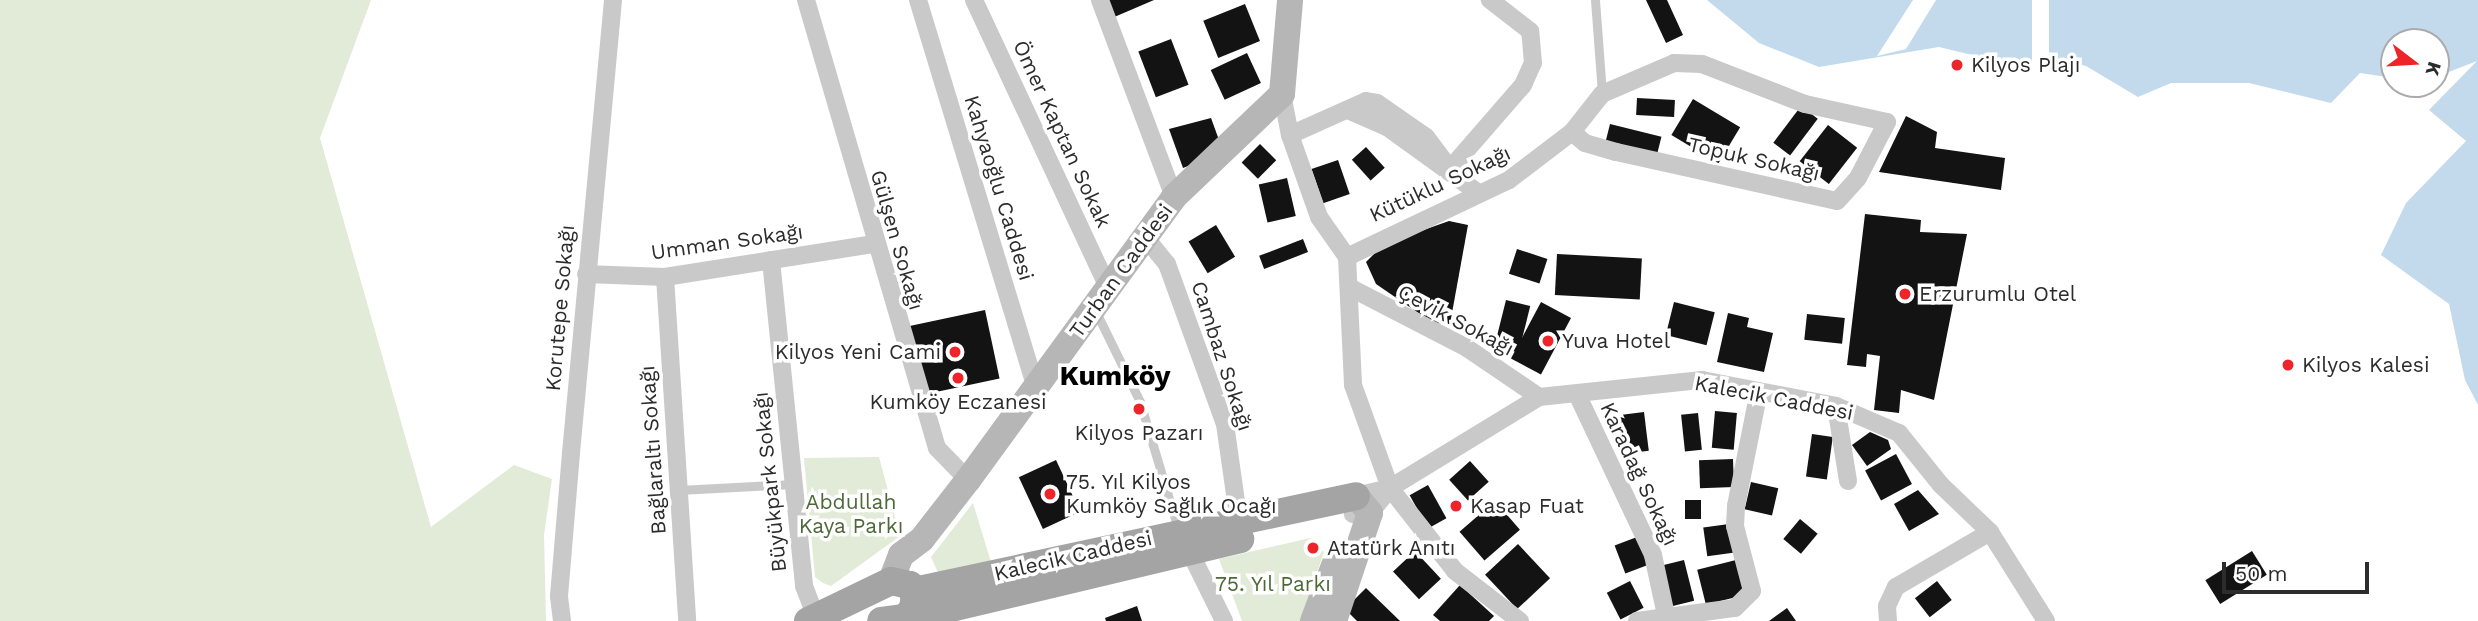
<!DOCTYPE html>
<html>
<head>
<meta charset="utf-8">
<style>
  body { margin:0 }
  #map { position:relative; width:2478px; height:621px; overflow:hidden; background:#fff; font-family:"Work Sans",sans-serif }
  div>[style] { position:absolute }
  [style*='--x'] { left:calc(var(--x)*1px); top:calc(var(--y)*1px); width:calc(var(--w)*1px); rotate:calc(var(--a)*1deg) }
  .green>* { inset:0; background:#e1ebd8 }
  .water>* { inset:0; background:#c3daec }
  .pier>* { inset:0; background:#fff; transform-origin:0 0 }
  .building>* { inset:0; background:#131313; transform-origin:0 0 }
  .lane>* { height:9px; margin:-4.5px; padding:0 4.5px; transform-origin:4.5px; border-radius:4.5px; background:#c9c9c9 }
  .street>* { height:18px; margin:-9px; padding:0 9px; transform-origin:9px; border-radius:9px; background:#c9c9c9 }
  .secondary>* { height:26px; margin:-13px; padding:0 13px; transform-origin:13px; border-radius:13px; background:#b6b6b6 }
  .primary>* { height:28px; margin:-14px; padding:0 14px; transform-origin:14px; border-radius:14px; background:#a4a4a4 }
  .dots>* { width:19px; height:19px; translate:-50% -50%; box-sizing:border-box; border:4px solid #fff; border-radius:50% }
  span { translate:-50% -50%; white-space:nowrap; text-align:center; line-height:1.15; -webkit-text-stroke:7px #fff; paint-order:stroke }
  .poi-label { font-size:21px; color:#2c2c2c }
  .left { translate:0 -50%; text-align:left }
  .right { translate:-100% -50%; text-align:right }
  .street-label { font-size:21px; color:#2c2c2c }
  .park-label { font-size:21px; color:#4d6938 }
  .district-label { font-size:28px; color:#000; font-weight:700 }
  .north { position:absolute; left:2380px; top:28px; width:70px; height:70px; box-sizing:border-box; background:#fff; border:2px solid #ababab; border-radius:50%; rotate:107deg; font-size:19px; font-weight:700; line-height:28px; text-align:center; color:#2c2c2c }
  .north::after { content:''; display:block; margin:auto; width:24px; height:32px; background:#ed2429; clip-path:polygon(50% 0,100% 100%,50% 72%,0 100%) }
  .scale { position:absolute; left:2222px; top:562px; width:147px; height:32px; box-sizing:border-box; border:4px solid #2c2c2c; border-top:0; padding-left:9px; font-size:21px; line-height:24px; white-space:nowrap; color:#2c2c2c; -webkit-text-stroke:5px #fff; paint-order:stroke }
</style>
</head>
<body>
<div id="map">
  <div class="green">
    <i style="clip-path:polygon(0 0,371px 0,320px 138px,431px 527px,514px 465px,552px 479px,544px 535px,546px 621px,0 621px)"></i>
    <i style="clip-path:polygon(879px 457px,900px 536px,831px 586px,823px 583px,815px 577px,804px 458px)"></i>
    <i style="clip-path:polygon(973px 503px,991px 562px,940px 577px,931px 557px)"></i>
    <i style="clip-path:polygon(1310px 538px,1324px 552px,1300px 621px,1242px 621px,1219px 559px)"></i>
  </div>
  <div class="water">
    <i style="clip-path:polygon(1707px 0,2478px 0,2478px 405px,2465px 380px,2449px 304px,2381px 255px,2406px 203px,2466px 141px,2429px 110px,2477px 61px,2436px 77px,2436px 42px,2394px 42px,2394px 78px,2360px 73px,2331px 103px,2249px 83px,2171px 83px,2138px 97px,2086px 66px,2063px 60px,1997px 61px,1939px 47px,1819px 67px,1759px 43px)"></i>
  </div>
  <div class="pier">
    <i style="clip-path:polygon(1913px 0,1936px 0,1906px 49px,1877px 56px)"></i>
    <i style="left:2032px;top:0;width:17px;height:63px"></i>
  </div>
  <div class="building">
    <i style="clip-path:polygon(1105px 0,1154px 0,1112px 18px)"></i>
    <i style="clip-path:polygon(1646px 0,1667px 0,1683px 35px,1666px 43px)"></i>
    <i style="left:1245px;top:4px;width:40px;height:45px;rotate:68deg"></i>
    <i style="left:1171px;top:39px;width:49px;height:35px;rotate:69deg"></i>
    <i style="left:1247px;top:53px;width:33px;height:40px;rotate:65deg"></i>
    <i style="left:1637px;top:98px;width:38px;height:17px;rotate:3deg"></i>
    <i style="left:1693px;top:99px;width:55px;height:42px;rotate:31deg"></i>
    <i style="left:1801px;top:106px;width:21px;height:46px;rotate:37deg"></i>
    <i style="clip-path:polygon(1906px 116px,1937px 132px,1935px 148px,2005px 158px,2001px 190px,1879px 172px)"></i>
    <i style="clip-path:polygon(1211px 118px,1219px 140px,1209px 158px,1183px 168px,1169px 129px)"></i>
    <i style="left:1610px;top:124px;width:53px;height:22px;rotate:14deg"></i>
    <i style="left:1828px;top:125px;width:37px;height:46px;rotate:38deg"></i>
    <i style="left:1260px;top:144px;width:23px;height:26px;rotate:45deg"></i>
    <i style="left:1366px;top:147px;width:28px;height:19px;rotate:48deg"></i>
    <i style="left:1338px;top:160px;width:36px;height:28px;rotate:71deg"></i>
    <i style="left:1287px;top:178px;width:39px;height:29px;rotate:77deg"></i>
    <i style="clip-path:polygon(1865px 214px,1921px 220px,1920px 232px,1967px 234px,1934px 400px,1901px 390px,1899px 413px,1874px 410px,1880px 356px,1867px 354px,1866px 367px,1847px 365px)"></i>
    <i style="clip-path:polygon(1449px 221px,1468px 225px,1450px 324px,1433px 323px,1376px 284px,1366px 262px,1384px 244px)"></i>
    <i style="left:1216px;top:225px;width:37px;height:32px;rotate:59deg"></i>
    <i style="left:1303px;top:239px;width:14px;height:47px;rotate:69deg"></i>
    <i style="left:1517px;top:249px;width:32px;height:26px;rotate:18deg"></i>
    <i style="left:1557px;top:254px;width:85px;height:41px;rotate:3deg"></i>
    <i style="left:1506px;top:300px;width:25px;height:48px;rotate:14deg"></i>
    <i style="left:1541px;top:302px;width:34px;height:64px;rotate:28deg"></i>
    <i style="left:1674px;top:302px;width:42px;height:34px;rotate:14deg"></i>
    <i style="left:985px;top:310px;width:70px;height:77px;rotate:78deg"></i>
    <i style="clip-path:polygon(1728px 313px,1749px 318px,1747px 327px,1773px 333px,1764px 372px,1717px 362px)"></i>
    <i style="left:1807px;top:314px;width:38px;height:26px;rotate:6deg"></i>
    <i style="left:1715px;top:411px;width:22px;height:37px;rotate:5deg"></i>
    <i style="left:1644px;top:412px;width:39px;height:24px;rotate:83deg"></i>
    <i style="left:1698px;top:413px;width:37px;height:17px;rotate:84deg"></i>
    <i style="clip-path:polygon(1870px 432px,1888px 440px,1891px 449px,1867px 466px,1852px 445px)"></i>
    <i style="left:1812px;top:434px;width:21px;height:43px;rotate:8deg"></i>
    <i style="left:1896px;top:454px;width:34px;height:35px;rotate:62deg"></i>
    <i style="left:1733px;top:459px;width:28px;height:34px;rotate:88deg"></i>
    <i style="left:1056px;top:460px;width:57px;height:41px;rotate:65deg"></i>
    <i style="left:1470px;top:461px;width:28px;height:28px;rotate:48deg"></i>
    <i style="left:1751px;top:482px;width:28px;height:28px;rotate:13deg"></i>
    <i style="left:1428px;top:485px;width:38px;height:21px;rotate:61deg"></i>
    <i style="clip-path:polygon(1918px 490px,1939px 514px,1909px 531px,1894px 504px)"></i>
    <i style="left:1685px;top:500px;width:16px;height:19px"></i>
    <i style="left:1495px;top:501px;width:38px;height:47px;rotate:49deg"></i>
    <i style="left:1800px;top:519px;width:23px;height:26px;rotate:40deg"></i>
    <i style="left:1729px;top:524px;width:29px;height:26px;rotate:82deg"></i>
    <i style="left:1637px;top:537px;width:30px;height:24px;rotate:69deg"></i>
    <i style="left:1518px;top:544px;width:47px;height:45px;rotate:47deg"></i>
    <i style="left:1415px;top:551px;width:38px;height:30px;rotate:47deg"></i>
    <i style="left:2252px;top:551px;width:28px;height:55px;rotate:58deg"></i>
    <i style="left:1684px;top:560px;width:42px;height:25px;rotate:76deg"></i>
    <i style="left:1736px;top:560px;width:36px;height:40px;rotate:76deg"></i>
    <i style="left:1630px;top:581px;width:30px;height:26px;rotate:63deg"></i>
    <i style="left:1937px;top:581px;width:24px;height:28px;rotate:52deg"></i>
    <i style="clip-path:polygon(1460px 585px,1494px 616px,1489px 621px,1440px 621px,1433px 615px)"></i>
    <i style="clip-path:polygon(1366px 588px,1400px 621px,1357px 621px,1345px 609px)"></i>
    <i style="clip-path:polygon(1137px 606px,1142px 621px,1106px 621px,1105px 618px)"></i>
    <i style="clip-path:polygon(1787px 608px,1796px 621px,1769px 621px)"></i>
  </div>
  <div class="lane">
    <i style="--x:1595;--y:0;--w:94;--a:85.7"></i>
    <i style="--x:1095;--y:310;--w:102;--a:63.9"></i>
    <i style="--x:1140;--y:402;--w:136;--a:73.3"></i>
    <i style="--x:679;--y:490;--w:115;--a:-3"></i>
  </div>
  <div class="street">
    <i style="--x:806;--y:0;--w:467;--a:73.7"></i>
    <i style="--x:937;--y:448;--w:45;--a:45.9"></i>
    <i style="--x:918;--y:0;--w:407;--a:73.1"></i>
    <i style="--x:974;--y:0;--w:317;--a:65"></i>
    <i style="--x:1100;--y:0;--w:210;--a:69.4"></i>
    <i style="--x:1282;--y:94;--w:42;--a:79"></i>
    <i style="--x:1290;--y:135;--w:87;--a:70.5"></i>
    <i style="--x:1319;--y:217;--w:49;--a:55"></i>
    <i style="--x:1347;--y:257;--w:128;--a:87.3"></i>
    <i style="--x:1353;--y:385;--w:109;--a:70.2"></i>
    <i style="--x:1390;--y:488;--w:105;--a:51.9"></i>
    <i style="--x:1455;--y:571;--w:82;--a:37.6"></i>
    <i style="--x:1350;--y:111;--w:40;--a:23.4"></i>
    <i style="--x:1387;--y:127;--w:111;--a:35.8"></i>
    <i style="--x:1290;--y:135;--w:83;--a:-24.1"></i>
    <i style="--x:1366;--y:101;--w:11;--a:10"></i>
    <i style="--x:1377;--y:103;--w:60;--a:34.8"></i>
    <i style="--x:1426;--y:137;--w:40;--a:53"></i>
    <i style="--x:1450;--y:169;--w:111;--a:-49"></i>
    <i style="--x:1523;--y:85;--w:24;--a:-66"></i>
    <i style="--x:1533;--y:63;--w:32;--a:-95"></i>
    <i style="--x:1530;--y:31;--w:51;--a:-142.2"></i>
    <i style="--x:1145;--y:237;--w:35;--a:51"></i>
    <i style="--x:1167;--y:264;--w:170;--a:70.1"></i>
    <i style="--x:1225;--y:424;--w:106;--a:81.9"></i>
    <i style="--x:1347;--y:257;--w:179;--a:-25.4"></i>
    <i style="--x:1509;--y:180;--w:79;--a:-37.3"></i>
    <i style="--x:1572;--y:132;--w:48;--a:-51.7"></i>
    <i style="--x:1602;--y:94;--w:78;--a:-23.3"></i>
    <i style="--x:1674;--y:63;--w:28;--a:2"></i>
    <i style="--x:1702;--y:64;--w:110;--a:21.2"></i>
    <i style="--x:1805;--y:104;--w:84;--a:12.4"></i>
    <i style="--x:1887;--y:122;--w:63;--a:117.4"></i>
    <i style="--x:1858;--y:178;--w:31;--a:132"></i>
    <i style="--x:1837;--y:201;--w:226;--a:-167.5"></i>
    <i style="--x:1616;--y:152;--w:32;--a:-164"></i>
    <i style="--x:1585;--y:143;--w:17;--a:-140"></i>
    <i style="--x:771;--y:260;--w:328;--a:84.2"></i>
    <i style="--x:804;--y:586;--w:30;--a:69"></i>
    <i style="--x:586;--y:274;--w:79;--a:2.2"></i>
    <i style="--x:665;--y:277;--w:212;--a:-9"></i>
    <i style="--x:665;--y:277;--w:345;--a:86.3"></i>
    <i style="--x:1349;--y:287;--w:133;--a:27.3"></i>
    <i style="--x:1467;--y:348;--w:87;--a:34.2"></i>
    <i style="--x:1577;--y:394;--w:178;--a:64.7"></i>
    <i style="--x:1653;--y:555;--w:61;--a:77.8"></i>
    <i style="--x:1836;--y:406;--w:76;--a:80.9"></i>
    <i style="--x:1390;--y:488;--w:35;--a:167"></i>
    <i style="--x:1356;--y:496;--w:18;--a:99"></i>
    <i style="--x:1353;--y:514;--w:17;--a:-3"></i>
    <i style="--x:1370;--y:513;--w:32;--a:-51"></i>
    <i style="--x:1390;--y:488;--w:175;--a:-31.4"></i>
    <i style="--x:1539;--y:397;--w:164;--a:-6"></i>
    <i style="--x:1702;--y:380;--w:136;--a:11"></i>
    <i style="--x:1836;--y:406;--w:69;--a:23.2"></i>
    <i style="--x:1899;--y:433;--w:67;--a:51.1"></i>
    <i style="--x:1941;--y:485;--w:68;--a:43.8"></i>
    <i style="--x:1990;--y:532;--w:105;--a:57.8"></i>
    <i style="--x:1186;--y:544;--w:86;--a:63.7"></i>
    <i style="--x:562;--y:621;--w:25;--a:-97"></i>
    <i style="--x:559;--y:596;--w:144;--a:-85.2"></i>
    <i style="--x:571;--y:453;--w:455;--a:-84.7"></i>
    <i style="--x:1637;--y:621;--w:99;--a:-7.6"></i>
    <i style="--x:1735;--y:608;--w:24;--a:-45"></i>
    <i style="--x:1752;--y:591;--w:67;--a:-104.7"></i>
    <i style="--x:1735;--y:526;--w:20;--a:-87"></i>
    <i style="--x:1736;--y:506;--w:117;--a:-78.7"></i>
    <i style="--x:1888;--y:621;--w:15;--a:-94"></i>
    <i style="--x:1887;--y:606;--w:21;--a:-65"></i>
    <i style="--x:1896;--y:587;--w:109;--a:-30.3"></i>
  </div>
  <div class="secondary">
    <i style="--x:891;--y:581;--w:28;--a:-69"></i>
    <i style="--x:901;--y:555;--w:26;--a:-37"></i>
    <i style="--x:922;--y:539;--w:75;--a:-52.1"></i>
    <i style="--x:968;--y:480;--w:350;--a:-53.9"></i>
    <i style="--x:1174;--y:197;--w:149;--a:-43.6"></i>
    <i style="--x:1282;--y:94;--w:94;--a:-85.1"></i>
    <i style="--x:1313;--y:621;--w:71;--a:-69.3"></i>
    <i style="--x:1334;--y:621;--w:114;--a:-71.6"></i>
    <i style="--x:1370;--y:513;--w:22;--a:-129"></i>
  </div>
  <div class="primary">
    <i style="--x:914;--y:591;--w:452;--a:-12.1"></i>
    <i style="--x:912;--y:611;--w:18;--a:6"></i>
    <i style="--x:930;--y:613;--w:319;--a:-13.4"></i>
    <i style="--x:808;--y:621;--w:92;--a:-25.7"></i>
    <i style="--x:891;--y:581;--w:19;--a:12"></i>
    <i style="--x:910;--y:585;--w:14;--a:69"></i>
    <i style="--x:915;--y:598;--w:13;--a:103"></i>
    <i style="--x:912;--y:611;--w:11;--a:139"></i>
    <i style="--x:904;--y:618;--w:23;--a:173"></i>
  </div>
  <div class="dots">
    <i style="left:1957px;top:65px;background:#ed2429"></i>
    <i style="left:1905px;top:294px;background:#ed2429"></i>
    <i style="left:1548px;top:341px;background:#ed2429"></i>
    <i style="left:955px;top:352px;background:#ed2429"></i>
    <i style="left:2288px;top:365px;background:#ed2429"></i>
    <i style="left:958px;top:378px;background:#ed2429"></i>
    <i style="left:1139px;top:409px;background:#ed2429"></i>
    <i style="left:1050px;top:494px;background:#ed2429"></i>
    <i style="left:1456px;top:506px;background:#ed2429"></i>
    <i style="left:1313px;top:548px;background:#ed2429"></i>
  </div>
  <div class="poi-label">
    <span class="left" style="left:1971px;top:65px">Kilyos Plajı</span>
    <span class="left" style="left:1919px;top:294px">Erzurumlu Otel</span>
    <span class="left" style="left:1562px;top:341px">Yuva Hotel</span>
    <span class="right" style="left:941px;top:352px">Kilyos Yeni Cami</span>
    <span class="left" style="left:2302px;top:365px">Kilyos Kalesi</span>
    <span style="left:958px;top:402px">Kumköy Eczanesi</span>
    <span style="left:1139px;top:433px">Kilyos Pazarı</span>
    <span class="left" style="left:1066px;top:494px">75. Yıl Kilyos<br>Kumköy Sağlık Ocağı</span>
    <span class="left" style="left:1470px;top:506px">Kasap Fuat</span>
    <span class="left" style="left:1327px;top:548px">Atatürk Anıtı</span>
  </div>
  <div class="street-label">
    <span style="left:1062px;top:134px;rotate:65deg">Ömer Kaptan Sokak</span>
    <span style="left:1754px;top:159px;rotate:13deg">Topuk Sokağı</span>
    <span style="left:1440px;top:184px;rotate:-25deg">Kütüklu Sokağı</span>
    <span style="left:999px;top:188px;rotate:73deg">Kahyaoğlu Caddesi</span>
    <span style="left:897px;top:240px;rotate:74deg">Gülşen Sokağı</span>
    <span style="left:727px;top:242px;rotate:-8deg">Umman Sokağı</span>
    <span style="left:1121px;top:271px;rotate:-54deg">Turban Caddesi</span>
    <span style="left:560px;top:308px;rotate:-85deg">Korutepe Sokağı</span>
    <span style="left:1456px;top:320px;rotate:28deg">Çevik Sokağı</span>
    <span style="left:1222px;top:356px;rotate:72deg">Cambaz Sokağı</span>
    <span style="left:1774px;top:398px;rotate:11deg">Kalecik Caddesi</span>
    <span style="left:653px;top:450px;rotate:-94deg">Bağlaraltı Sokağı</span>
    <span style="left:1639px;top:474px;rotate:65deg">Karadağ Sokağı</span>
    <span style="left:770px;top:482px;rotate:-96deg">Büyükpark Sokağı</span>
    <span style="left:1073px;top:556px;rotate:-13deg">Kalecik Caddesi</span>
  </div>
  <div class="park-label">
    <span style="left:851px;top:514px">Abdullah<br>Kaya Parkı</span>
    <span style="left:1273px;top:584px">75. Yıl Parkı</span>
  </div>
  <div class="district-label">
    <span style="left:1115px;top:376px">Kumköy</span>
  </div>
  <div class="north">K</div>
  <div class="scale">50 m</div>
</div>
</body>
</html>
